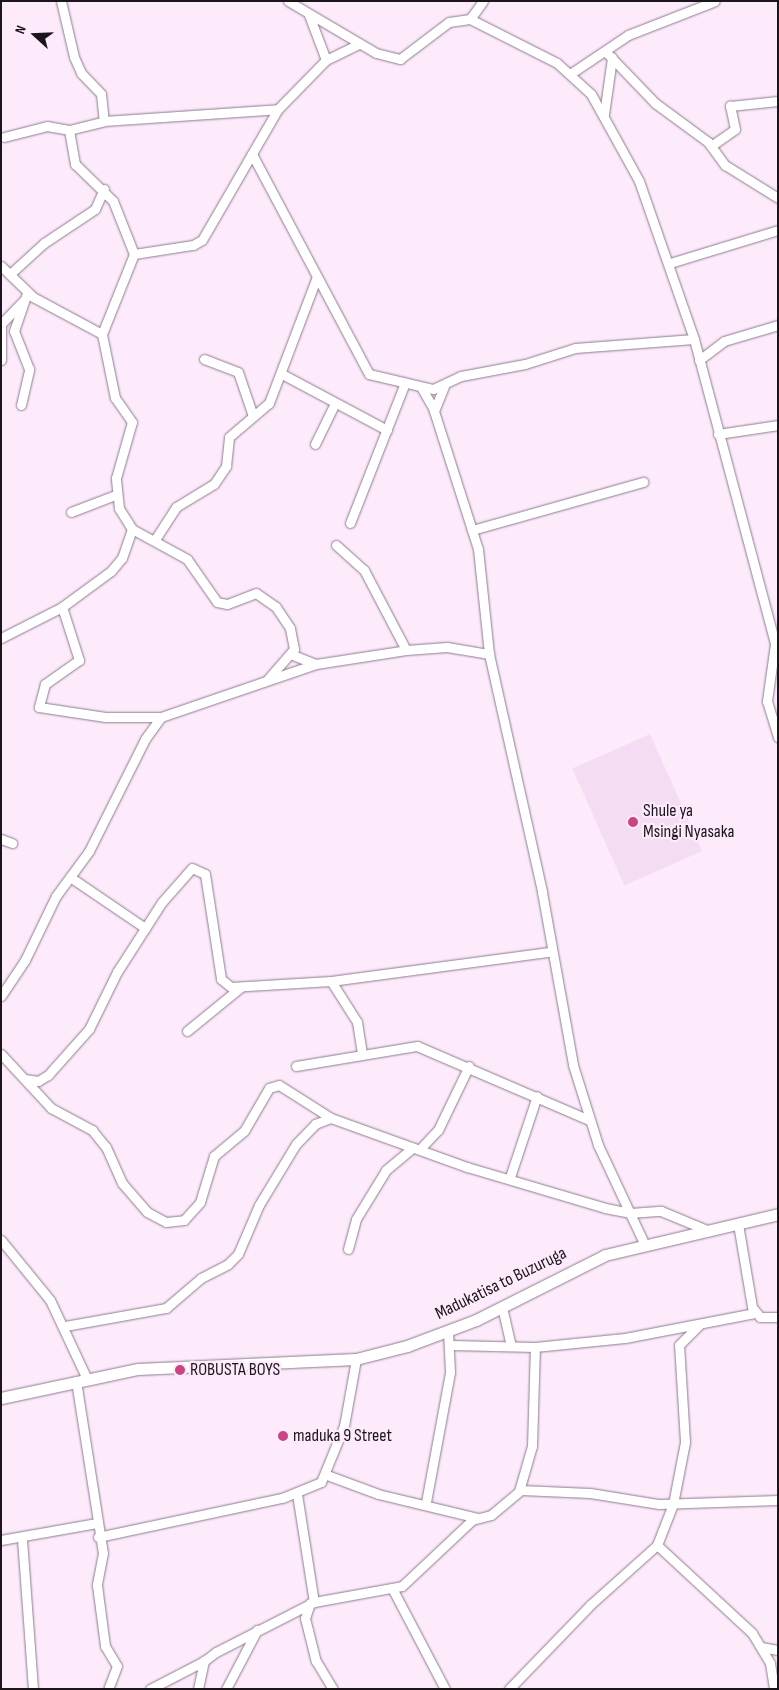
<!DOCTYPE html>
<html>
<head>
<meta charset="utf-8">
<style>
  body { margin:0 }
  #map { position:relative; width:779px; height:1690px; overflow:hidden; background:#fdebfc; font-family:"Sofia Sans Condensed",sans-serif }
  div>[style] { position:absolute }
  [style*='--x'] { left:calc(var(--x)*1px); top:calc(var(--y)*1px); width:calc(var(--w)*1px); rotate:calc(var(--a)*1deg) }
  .built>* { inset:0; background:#f4dcf2; transform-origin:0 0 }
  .roads { filter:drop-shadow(0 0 1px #8c7c8b) drop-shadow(0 0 1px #8c7c8b) }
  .street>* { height:9px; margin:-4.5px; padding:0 4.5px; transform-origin:4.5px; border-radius:4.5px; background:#fff }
  .secondary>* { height:11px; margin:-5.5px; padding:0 5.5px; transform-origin:5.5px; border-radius:5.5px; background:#fff }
  .dots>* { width:14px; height:14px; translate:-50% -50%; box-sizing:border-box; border:2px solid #fdebfc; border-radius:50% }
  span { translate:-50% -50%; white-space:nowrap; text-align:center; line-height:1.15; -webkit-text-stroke:4.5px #fdebfc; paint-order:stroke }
  .poi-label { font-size:18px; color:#1c161c }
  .left { translate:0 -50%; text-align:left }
  .street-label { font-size:18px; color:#1c161c }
  .frame { position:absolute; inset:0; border:2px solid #1c161c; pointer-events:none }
  .north { position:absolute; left:10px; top:10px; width:50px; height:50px; -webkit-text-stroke:4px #fdebfc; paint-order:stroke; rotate:290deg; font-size:14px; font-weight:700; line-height:20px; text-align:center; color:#1c161c }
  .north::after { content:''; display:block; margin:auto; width:18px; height:22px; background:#1c161c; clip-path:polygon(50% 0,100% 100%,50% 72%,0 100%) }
</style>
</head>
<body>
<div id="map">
  <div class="built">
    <i style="left:650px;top:734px;width:128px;height:85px;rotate:66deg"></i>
  </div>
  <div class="roads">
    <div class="street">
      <i style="--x:61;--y:1;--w:57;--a:76.9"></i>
      <i style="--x:74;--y:57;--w:17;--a:66"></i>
      <i style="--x:81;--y:73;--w:29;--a:46"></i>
      <i style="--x:101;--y:94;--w:27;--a:84"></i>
      <i style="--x:288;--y:1;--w:102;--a:30.6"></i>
      <i style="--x:376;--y:53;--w:25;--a:14"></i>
      <i style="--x:400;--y:59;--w:61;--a:-37.1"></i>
      <i style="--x:449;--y:22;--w:21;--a:-8"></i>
      <i style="--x:470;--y:19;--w:97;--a:26.8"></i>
      <i style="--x:557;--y:63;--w:46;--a:42.4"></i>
      <i style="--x:591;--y:94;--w:99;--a:61.1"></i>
      <i style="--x:639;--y:181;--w:167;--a:70.8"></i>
      <i style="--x:694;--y:339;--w:316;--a:75.1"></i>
      <i style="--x:775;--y:644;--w:58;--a:98"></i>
      <i style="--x:767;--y:701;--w:38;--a:73"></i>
      <i style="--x:309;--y:15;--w:48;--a:69.3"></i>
      <i style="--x:470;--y:19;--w:22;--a:-54"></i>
      <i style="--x:605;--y:51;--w:72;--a:46.1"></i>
      <i style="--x:655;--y:103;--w:66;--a:36.3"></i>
      <i style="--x:708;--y:142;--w:29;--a:54"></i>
      <i style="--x:725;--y:165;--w:62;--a:31.9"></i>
      <i style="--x:570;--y:74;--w:70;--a:-33.9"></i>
      <i style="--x:628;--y:35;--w:93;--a:-21.3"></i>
      <i style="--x:604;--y:114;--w:57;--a:-81.9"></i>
      <i style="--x:69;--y:130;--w:35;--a:80"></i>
      <i style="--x:75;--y:164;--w:53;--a:44.2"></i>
      <i style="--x:113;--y:201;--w:57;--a:68.4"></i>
      <i style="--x:4;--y:137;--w:44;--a:-14.3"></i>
      <i style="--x:47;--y:126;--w:22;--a:10"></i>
      <i style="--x:69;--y:130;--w:36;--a:-14"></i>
      <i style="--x:104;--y:121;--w:174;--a:-3.9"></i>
      <i style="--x:711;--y:146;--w:29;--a:-35"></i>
      <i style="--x:735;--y:129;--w:24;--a:-102"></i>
      <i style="--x:730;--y:106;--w:48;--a:-5.9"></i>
      <i style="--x:252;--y:154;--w:249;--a:62"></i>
      <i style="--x:369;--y:374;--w:66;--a:13.2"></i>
      <i style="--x:433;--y:389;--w:31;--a:-25"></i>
      <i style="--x:461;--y:376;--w:65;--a:-10.6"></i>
      <i style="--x:525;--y:364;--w:52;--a:-17.7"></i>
      <i style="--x:575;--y:348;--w:119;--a:-4.3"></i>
      <i style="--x:670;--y:263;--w:113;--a:-17"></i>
      <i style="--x:1;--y:266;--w:45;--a:44.1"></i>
      <i style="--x:33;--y:297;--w:78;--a:28.2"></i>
      <i style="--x:10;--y:274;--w:46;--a:-42.4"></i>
      <i style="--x:44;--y:243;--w:61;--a:-33.7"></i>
      <i style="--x:95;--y:209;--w:22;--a:-66"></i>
      <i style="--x:204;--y:359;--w:36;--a:21"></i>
      <i style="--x:238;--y:372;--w:46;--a:71.2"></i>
      <i style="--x:1;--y:360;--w:36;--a:-90"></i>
      <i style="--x:1;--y:324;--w:32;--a:-46"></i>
      <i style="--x:699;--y:360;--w:31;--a:-37"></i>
      <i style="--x:724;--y:341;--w:56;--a:-16.5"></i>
      <i style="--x:282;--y:374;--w:119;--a:28.1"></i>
      <i style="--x:421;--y:387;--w:24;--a:60"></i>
      <i style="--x:433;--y:408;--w:148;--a:72.3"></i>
      <i style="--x:478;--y:549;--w:106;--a:84"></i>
      <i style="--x:489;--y:654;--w:244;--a:77.4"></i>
      <i style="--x:542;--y:892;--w:176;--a:79.8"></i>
      <i style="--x:573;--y:1065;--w:84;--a:72.6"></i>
      <i style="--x:598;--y:1145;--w:108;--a:64.9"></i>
      <i style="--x:21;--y:405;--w:37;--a:-77"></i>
      <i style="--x:29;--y:369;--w:41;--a:-111.5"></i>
      <i style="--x:14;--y:331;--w:40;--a:-71.1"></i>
      <i style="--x:434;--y:411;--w:27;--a:-68"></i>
      <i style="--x:718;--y:434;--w:61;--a:-8.5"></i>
      <i style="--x:315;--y:444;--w:43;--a:-64"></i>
      <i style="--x:71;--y:512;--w:47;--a:-21.1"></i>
      <i style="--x:350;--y:523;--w:150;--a:-68.6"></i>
      <i style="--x:472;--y:530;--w:178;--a:-15.7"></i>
      <i style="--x:156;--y:538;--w:37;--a:-57"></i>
      <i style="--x:176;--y:507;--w:44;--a:-31.2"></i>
      <i style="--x:214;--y:484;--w:22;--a:-56"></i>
      <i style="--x:226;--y:466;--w:29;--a:-84"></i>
      <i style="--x:229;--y:437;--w:52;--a:-40.4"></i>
      <i style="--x:269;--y:403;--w:133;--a:-69.2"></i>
      <i style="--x:336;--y:545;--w:38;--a:42"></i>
      <i style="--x:364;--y:570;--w:90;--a:62.3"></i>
      <i style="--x:62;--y:607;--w:56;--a:72.2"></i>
      <i style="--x:79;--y:660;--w:42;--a:144.8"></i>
      <i style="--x:45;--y:684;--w:24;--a:105"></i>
      <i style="--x:39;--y:707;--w:67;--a:8.6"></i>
      <i style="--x:105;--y:717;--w:56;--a:0"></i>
      <i style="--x:1;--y:638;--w:68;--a:-26.9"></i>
      <i style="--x:62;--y:607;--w:61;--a:-36.3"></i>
      <i style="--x:111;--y:571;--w:17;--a:-50"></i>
      <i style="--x:122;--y:558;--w:31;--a:-71"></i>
      <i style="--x:293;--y:655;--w:24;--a:22"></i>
      <i style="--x:268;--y:679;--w:40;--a:-49"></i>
      <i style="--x:294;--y:649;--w:21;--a:-101"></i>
      <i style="--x:290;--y:628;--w:25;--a:-124"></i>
      <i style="--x:276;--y:607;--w:24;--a:-145"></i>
      <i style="--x:256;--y:593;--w:31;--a:159"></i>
      <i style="--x:227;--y:604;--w:10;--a:-169"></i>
      <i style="--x:217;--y:602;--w:52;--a:-124.9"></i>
      <i style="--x:187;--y:559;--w:63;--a:-151.4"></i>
      <i style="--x:132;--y:529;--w:25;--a:-122"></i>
      <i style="--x:119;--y:508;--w:30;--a:-96"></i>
      <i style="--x:116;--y:478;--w:58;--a:-74.1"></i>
      <i style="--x:132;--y:422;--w:29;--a:-125"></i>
      <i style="--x:115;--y:398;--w:65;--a:-101.5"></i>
      <i style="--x:102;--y:334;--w:86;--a:-68.2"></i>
      <i style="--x:134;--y:254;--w:60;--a:-8.7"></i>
      <i style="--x:193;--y:245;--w:10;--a:-29"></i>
      <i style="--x:202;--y:240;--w:151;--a:-59.9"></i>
      <i style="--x:278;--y:109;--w:69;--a:-45.6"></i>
      <i style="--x:326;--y:60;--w:37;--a:-26"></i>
      <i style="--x:1;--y:839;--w:12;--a:20"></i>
      <i style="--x:70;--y:877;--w:91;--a:34.2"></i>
      <i style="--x:331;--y:981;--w:49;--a:57.6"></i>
      <i style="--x:357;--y:1022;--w:30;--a:81"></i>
      <i style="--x:1;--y:996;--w:43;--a:-56.3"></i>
      <i style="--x:25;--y:960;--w:71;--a:-64.2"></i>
      <i style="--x:56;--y:896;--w:56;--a:-53.7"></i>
      <i style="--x:89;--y:851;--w:125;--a:-63.4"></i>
      <i style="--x:145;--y:739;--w:27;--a:-54"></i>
      <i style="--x:161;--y:717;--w:164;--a:-18.9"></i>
      <i style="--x:316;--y:664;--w:91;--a:-8.8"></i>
      <i style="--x:406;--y:650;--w:41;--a:-4.2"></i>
      <i style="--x:447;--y:647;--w:43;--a:9.5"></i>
      <i style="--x:187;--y:1031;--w:70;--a:-39.2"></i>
      <i style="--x:1;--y:1054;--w:74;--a:47.2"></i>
      <i style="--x:51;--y:1108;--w:47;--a:28.2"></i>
      <i style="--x:92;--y:1130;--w:22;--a:51"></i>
      <i style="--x:106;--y:1147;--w:39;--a:66"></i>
      <i style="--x:122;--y:1183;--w:38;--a:49"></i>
      <i style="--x:147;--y:1212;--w:21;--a:28"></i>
      <i style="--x:166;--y:1222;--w:18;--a:-6"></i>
      <i style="--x:184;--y:1220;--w:24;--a:-48"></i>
      <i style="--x:200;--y:1202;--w:48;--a:-73.1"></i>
      <i style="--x:214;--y:1156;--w:39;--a:-40"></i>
      <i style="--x:244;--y:1131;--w:50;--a:-59.8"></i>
      <i style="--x:269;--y:1088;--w:10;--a:-17"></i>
      <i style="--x:279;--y:1085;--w:62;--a:32.4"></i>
      <i style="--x:331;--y:1118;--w:145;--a:19.8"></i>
      <i style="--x:467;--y:1167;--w:144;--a:16.5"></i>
      <i style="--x:605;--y:1208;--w:25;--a:11"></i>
      <i style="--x:630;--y:1213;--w:31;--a:-4"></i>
      <i style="--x:661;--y:1211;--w:50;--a:22.4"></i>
      <i style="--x:296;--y:1066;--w:123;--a:-9.4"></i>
      <i style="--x:417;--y:1046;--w:187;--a:23.3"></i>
      <i style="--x:25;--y:1079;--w:13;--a:9"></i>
      <i style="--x:38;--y:1081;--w:12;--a:-31"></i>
      <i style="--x:48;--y:1075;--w:62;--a:-48.3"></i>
      <i style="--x:89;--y:1029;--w:64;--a:-63.8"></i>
      <i style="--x:117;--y:972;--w:83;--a:-57.3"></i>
      <i style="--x:162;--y:902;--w:45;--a:-48.6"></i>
      <i style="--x:192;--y:868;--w:14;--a:25"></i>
      <i style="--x:205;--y:874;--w:106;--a:81.3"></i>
      <i style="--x:221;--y:979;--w:13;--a:39"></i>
      <i style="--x:231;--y:987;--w:100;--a:-3.4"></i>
      <i style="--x:331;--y:981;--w:220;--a:-7.6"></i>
      <i style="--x:420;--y:1149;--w:26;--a:-47"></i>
      <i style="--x:438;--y:1130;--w:71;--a:-64.2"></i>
      <i style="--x:510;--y:1177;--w:85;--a:-71.6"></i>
      <i style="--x:738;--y:1224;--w:84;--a:80.4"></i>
      <i style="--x:752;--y:1307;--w:13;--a:51"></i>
      <i style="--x:760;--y:1317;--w:18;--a:0"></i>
      <i style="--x:1;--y:1240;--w:77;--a:50.8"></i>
      <i style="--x:50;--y:1300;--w:87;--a:64.9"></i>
      <i style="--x:348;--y:1249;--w:31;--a:-75"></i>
      <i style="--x:356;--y:1219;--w:57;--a:-58.5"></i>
      <i style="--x:386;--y:1170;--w:35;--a:-40"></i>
      <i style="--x:502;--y:1307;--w:40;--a:77"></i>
      <i style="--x:65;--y:1326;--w:103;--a:-10.1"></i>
      <i style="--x:166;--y:1308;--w:46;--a:-40.6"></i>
      <i style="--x:201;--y:1278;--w:30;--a:-27"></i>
      <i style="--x:228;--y:1264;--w:14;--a:-45"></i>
      <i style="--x:238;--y:1254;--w:53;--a:-66.8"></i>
      <i style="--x:259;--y:1205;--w:71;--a:-58.8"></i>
      <i style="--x:296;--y:1144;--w:28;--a:-46"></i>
      <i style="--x:315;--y:1124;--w:17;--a:-21"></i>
      <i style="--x:451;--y:1345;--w:84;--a:1.4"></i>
      <i style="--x:535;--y:1347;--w:90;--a:-5.7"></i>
      <i style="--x:625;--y:1338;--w:132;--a:-10.9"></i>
      <i style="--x:76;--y:1381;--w:174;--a:81.1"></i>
      <i style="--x:103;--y:1553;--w:33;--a:101"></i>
      <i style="--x:97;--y:1585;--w:62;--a:82.5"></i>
      <i style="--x:105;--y:1646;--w:23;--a:59"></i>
      <i style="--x:117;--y:1666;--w:25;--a:111"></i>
      <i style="--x:327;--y:1475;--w:54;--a:20.4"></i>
      <i style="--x:378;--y:1494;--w:102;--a:13.6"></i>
      <i style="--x:519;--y:1491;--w:47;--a:-73.9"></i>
      <i style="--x:532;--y:1446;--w:99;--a:-88.3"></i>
      <i style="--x:297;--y:1494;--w:109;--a:81.1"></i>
      <i style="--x:426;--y:1502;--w:132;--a:-79.5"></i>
      <i style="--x:450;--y:1372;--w:41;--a:-92.8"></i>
      <i style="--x:98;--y:1537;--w:188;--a:-12"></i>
      <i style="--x:282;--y:1498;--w:42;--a:-22.3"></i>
      <i style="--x:321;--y:1482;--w:61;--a:-67.7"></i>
      <i style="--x:344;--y:1426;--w:68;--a:-79.8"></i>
      <i style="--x:22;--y:1539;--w:150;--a:85.8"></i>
      <i style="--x:1;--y:1540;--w:97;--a:-10.1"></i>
      <i style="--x:657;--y:1545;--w:129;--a:42.8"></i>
      <i style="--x:752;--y:1633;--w:35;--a:59"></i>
      <i style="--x:770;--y:1663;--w:26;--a:81"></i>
      <i style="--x:393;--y:1590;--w:112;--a:62.3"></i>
      <i style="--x:310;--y:1603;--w:16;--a:108"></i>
      <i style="--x:305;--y:1618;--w:12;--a:76"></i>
      <i style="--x:308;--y:1630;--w:32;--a:76"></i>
      <i style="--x:316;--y:1661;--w:33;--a:59"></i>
      <i style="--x:761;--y:1647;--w:17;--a:10"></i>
      <i style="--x:150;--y:1689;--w:61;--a:-27.4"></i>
      <i style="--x:198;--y:1689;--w:29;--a:-78"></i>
      <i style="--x:204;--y:1661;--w:15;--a:-37"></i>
      <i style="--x:216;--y:1652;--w:110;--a:-27"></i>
      <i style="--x:314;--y:1602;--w:89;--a:-10.3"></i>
      <i style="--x:402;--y:1586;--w:96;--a:-43.3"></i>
      <i style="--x:472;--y:1520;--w:20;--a:-15"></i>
      <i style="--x:491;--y:1515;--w:39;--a:-40"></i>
      <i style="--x:521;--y:1490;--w:69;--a:2.5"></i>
      <i style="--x:590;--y:1493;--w:70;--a:9.1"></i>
      <i style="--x:659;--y:1504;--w:119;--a:-1.9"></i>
      <i style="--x:226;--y:1689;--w:67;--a:-62.3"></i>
      <i style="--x:509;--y:1689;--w:117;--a:-46"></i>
      <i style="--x:590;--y:1605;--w:90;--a:-41.8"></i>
      <i style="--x:657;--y:1545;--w:44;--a:-68.7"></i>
      <i style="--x:673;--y:1504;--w:63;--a:-79"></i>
      <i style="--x:685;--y:1442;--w:97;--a:-93.5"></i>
      <i style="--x:679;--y:1345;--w:30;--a:-45"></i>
    </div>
    <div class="secondary">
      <i style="--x:1;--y:1398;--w:140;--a:-12"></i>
      <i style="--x:138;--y:1369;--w:218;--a:-2.6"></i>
      <i style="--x:356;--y:1359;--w:53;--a:-14.3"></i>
      <i style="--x:407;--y:1346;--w:74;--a:-20.6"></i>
      <i style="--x:476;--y:1320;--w:144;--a:-26.7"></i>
      <i style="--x:605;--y:1255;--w:178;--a:-13.3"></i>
    </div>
  </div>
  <div class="dots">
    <i style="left:633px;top:822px;background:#ca4382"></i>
    <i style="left:180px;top:1370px;background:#ca4382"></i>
    <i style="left:283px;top:1436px;background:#ca4382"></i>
  </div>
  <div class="poi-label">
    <span class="left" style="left:643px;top:822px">Shule ya<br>Msingi Nyasaka</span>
    <span class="left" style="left:190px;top:1370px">ROBUSTA BOYS</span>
    <span class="left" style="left:293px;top:1436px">maduka 9 Street</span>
  </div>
  <div class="street-label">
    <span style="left:501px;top:1284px;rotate:-26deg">Madukatisa to Buzuruga</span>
  </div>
  <div class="frame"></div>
  <div class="north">N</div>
</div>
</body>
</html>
